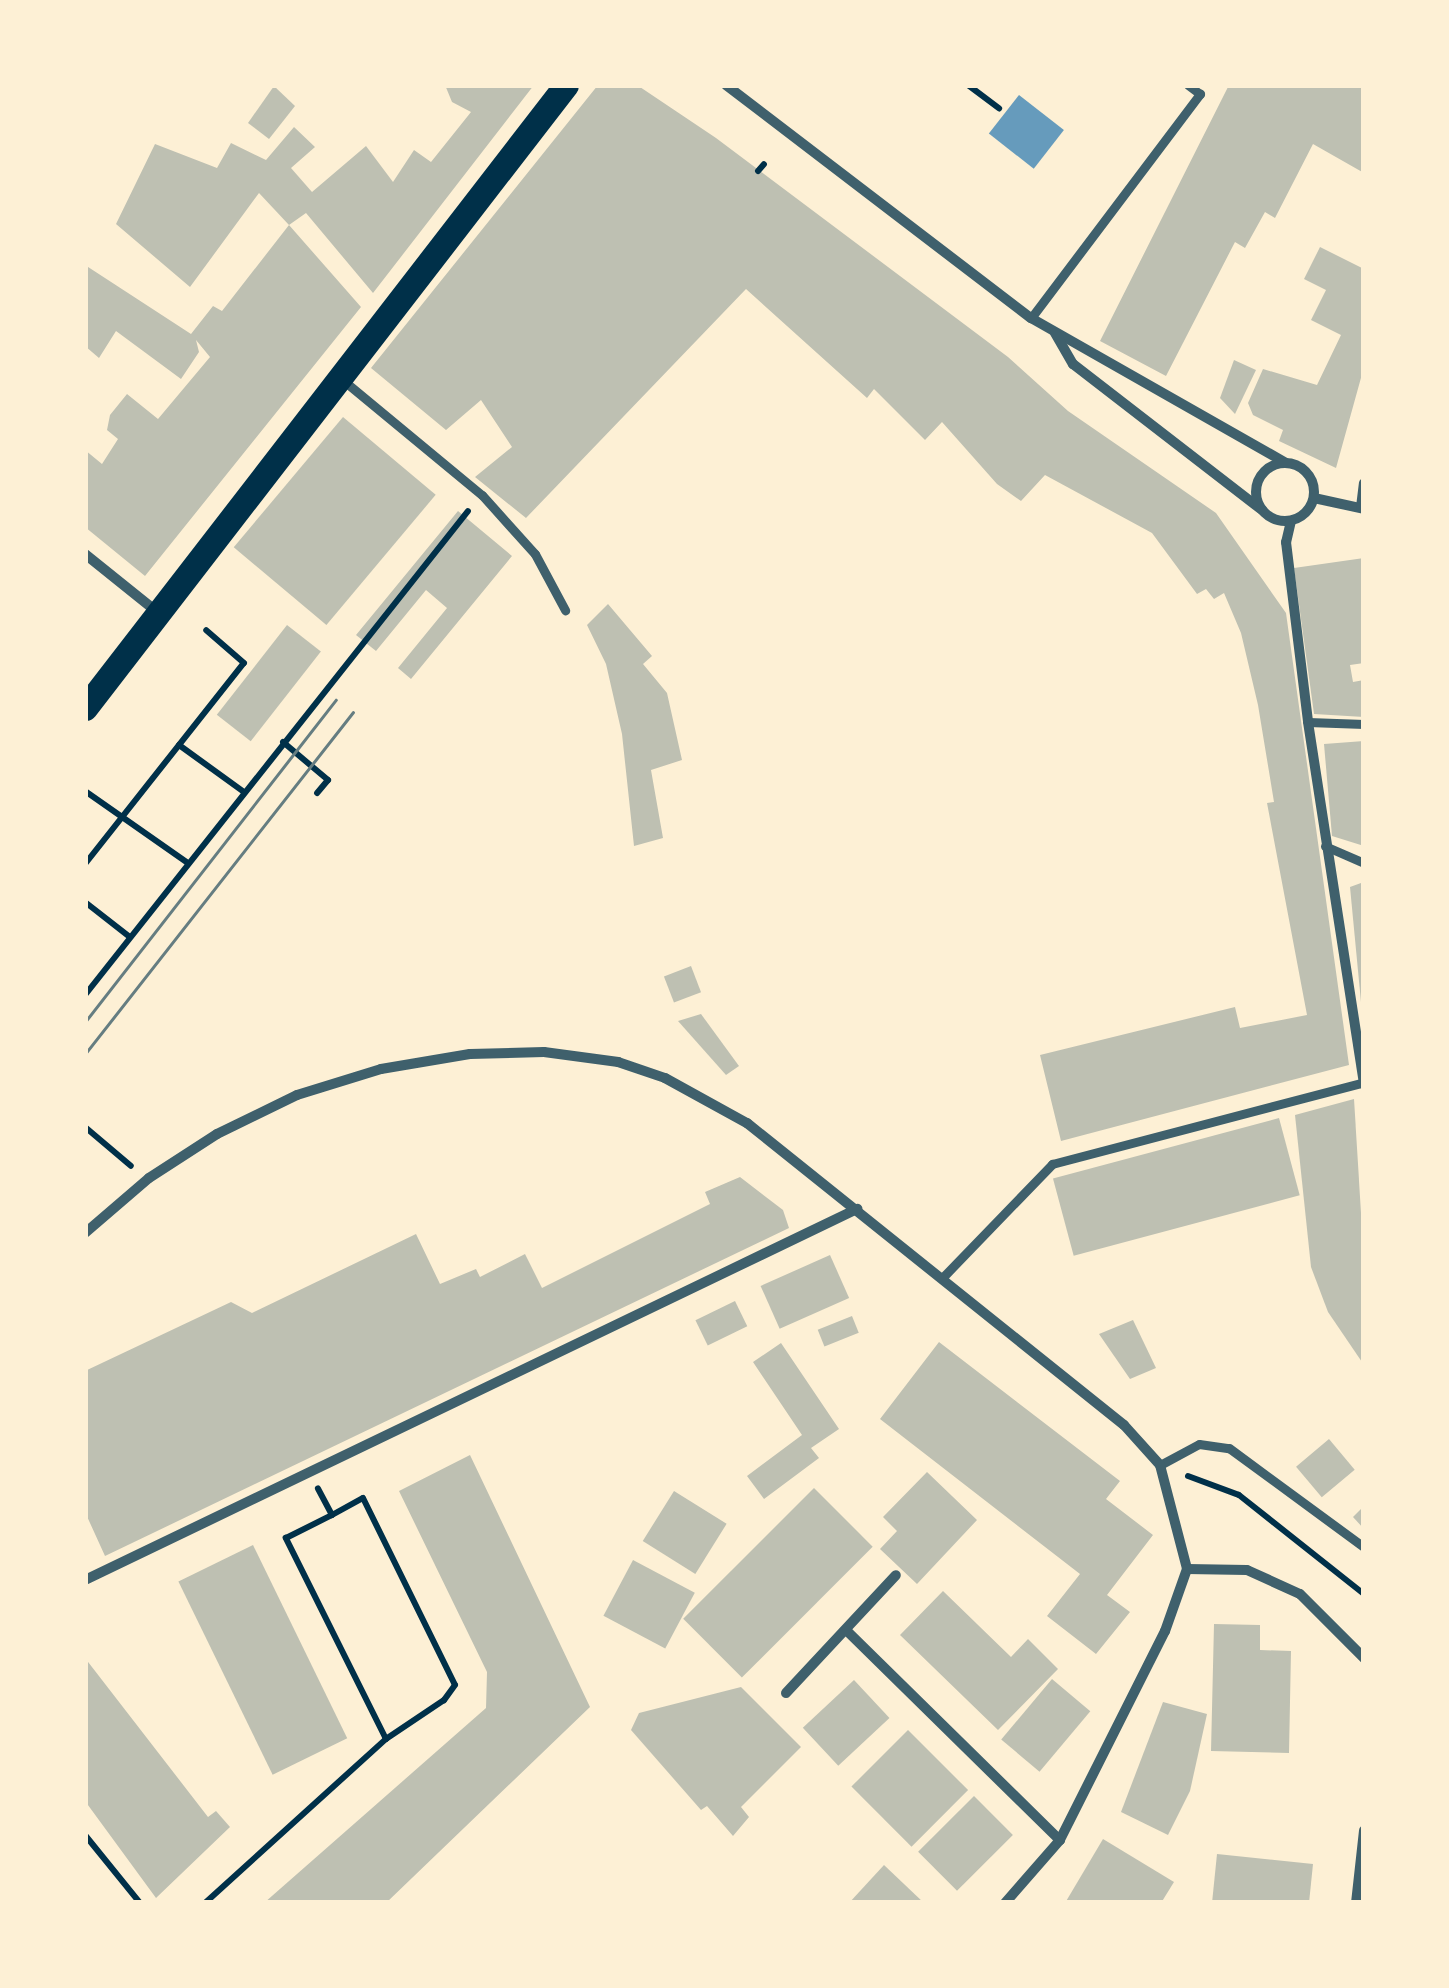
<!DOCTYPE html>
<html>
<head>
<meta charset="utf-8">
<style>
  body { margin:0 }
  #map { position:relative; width:1449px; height:1988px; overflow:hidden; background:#fdf0d5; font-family:Mulish,sans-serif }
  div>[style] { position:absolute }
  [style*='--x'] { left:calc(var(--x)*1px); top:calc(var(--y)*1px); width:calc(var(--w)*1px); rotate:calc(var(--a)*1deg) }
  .water>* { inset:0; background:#669bbc; transform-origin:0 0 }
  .building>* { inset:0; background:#bec0b2; transform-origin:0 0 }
  .path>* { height:6px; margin:-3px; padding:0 3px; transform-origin:3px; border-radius:3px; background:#003049 }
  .pedestrian>* { height:9px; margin:-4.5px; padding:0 4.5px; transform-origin:4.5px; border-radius:4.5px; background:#3f606c }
  .minor>* { height:10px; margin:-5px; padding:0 5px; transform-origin:5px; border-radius:5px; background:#3f606c }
  .minor>.ring { margin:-5px; padding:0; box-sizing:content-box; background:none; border:10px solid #3f606c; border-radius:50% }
  .primary>* { height:25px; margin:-12.5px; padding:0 12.5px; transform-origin:12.5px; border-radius:12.5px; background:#003049 }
  .tram>* { height:2.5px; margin:-1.25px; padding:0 1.25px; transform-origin:1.25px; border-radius:1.25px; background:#657d81 }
  span { translate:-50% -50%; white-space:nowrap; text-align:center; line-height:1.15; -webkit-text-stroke:10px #fdf0d5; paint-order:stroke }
  .frame { position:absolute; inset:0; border:88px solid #fdf0d5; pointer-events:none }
</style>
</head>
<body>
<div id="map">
  <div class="water">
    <i style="left:1019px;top:95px;width:57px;height:49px;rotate:38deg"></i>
  </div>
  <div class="building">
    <i style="clip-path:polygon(445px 85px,534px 85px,373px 293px,306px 213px,289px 225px,361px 307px,145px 576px,85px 527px,85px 450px,102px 464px,118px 439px,107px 430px,110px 415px,127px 394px,158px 419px,210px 357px,196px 340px,199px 352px,181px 379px,116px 331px,99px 358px,85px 346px,85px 265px,191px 334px,213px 306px,222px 311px,289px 225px,259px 193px,190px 287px,116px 224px,155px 144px,217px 168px,231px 143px,266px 160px,294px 127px,315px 147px,291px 168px,312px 192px,366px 146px,393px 182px,414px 150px,431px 162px,471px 112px,452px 102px)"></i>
    <i style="clip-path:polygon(598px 85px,637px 85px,716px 138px,1008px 357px,1068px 411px,1216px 513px,1286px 613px,1349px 1065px,1061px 1141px,1040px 1055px,1235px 1007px,1240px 1028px,1307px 1015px,1267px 803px,1274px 802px,1258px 705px,1241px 633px,1224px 593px,1214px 599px,1206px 589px,1197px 594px,1152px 533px,1045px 475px,1021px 501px,997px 484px,942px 422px,925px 440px,874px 389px,867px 398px,746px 289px,526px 518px,475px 477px,512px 447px,481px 400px,446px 430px,371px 368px)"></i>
    <i style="clip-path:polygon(1229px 85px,1364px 85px,1364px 173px,1313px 144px,1275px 218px,1265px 212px,1245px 248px,1235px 242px,1166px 376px,1100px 341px)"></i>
    <i style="clip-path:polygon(274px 86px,295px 106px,269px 139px,248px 123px)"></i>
    <i style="clip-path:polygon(1320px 247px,1364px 269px,1364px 367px,1336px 468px,1279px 441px,1283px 430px,1253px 415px,1248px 403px,1263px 369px,1317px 385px,1341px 335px,1311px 320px,1326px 290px,1304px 279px)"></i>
    <i style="clip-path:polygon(1234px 360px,1256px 370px,1235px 414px,1220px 398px)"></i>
    <i style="left:343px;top:417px;width:121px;height:170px;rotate:40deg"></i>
    <i style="clip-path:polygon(458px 511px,512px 556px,411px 679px,398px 668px,447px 608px,426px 590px,376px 651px,356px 635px)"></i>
    <i style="clip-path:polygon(1364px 558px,1364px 663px,1350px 665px,1353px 682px,1364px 680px,1364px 717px,1314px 714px,1294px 568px)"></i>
    <i style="clip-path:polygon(608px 604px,652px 656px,643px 664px,667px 693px,682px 760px,651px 770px,663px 838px,634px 846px,622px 734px,606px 664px,587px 625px)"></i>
    <i style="left:287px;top:625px;width:43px;height:114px;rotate:38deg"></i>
    <i style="clip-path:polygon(1364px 741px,1364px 846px,1332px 836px,1324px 744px)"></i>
    <i style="clip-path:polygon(1361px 883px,1364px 884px,1361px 1002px,1350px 887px)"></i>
    <i style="left:691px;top:966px;width:28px;height:29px;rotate:69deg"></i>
    <i style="clip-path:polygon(701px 1014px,739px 1066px,726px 1075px,678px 1021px)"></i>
    <i style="clip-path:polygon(1354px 1099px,1364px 1262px,1364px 1365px,1328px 1312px,1311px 1267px,1295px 1115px)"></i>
    <i style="left:1279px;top:1118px;width:80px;height:234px;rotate:75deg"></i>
    <i style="clip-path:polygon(740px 1177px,783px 1210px,789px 1228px,105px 1556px,85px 1512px,85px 1371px,231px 1302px,252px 1313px,416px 1234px,440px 1284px,476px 1269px,480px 1277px,525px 1254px,542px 1288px,710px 1204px,705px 1192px)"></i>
    <i style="left:830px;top:1255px;width:47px;height:76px;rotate:66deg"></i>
    <i style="left:735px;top:1301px;width:28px;height:44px;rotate:64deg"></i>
    <i style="left:852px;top:1316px;width:18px;height:37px;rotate:68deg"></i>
    <i style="clip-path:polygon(1133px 1320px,1156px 1368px,1130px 1379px,1099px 1334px)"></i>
    <i style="clip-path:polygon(939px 1342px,1120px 1481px,1106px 1499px,1153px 1535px,1107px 1595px,1130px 1612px,1096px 1654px,1047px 1616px,1080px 1574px,880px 1419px)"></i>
    <i style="clip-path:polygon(781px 1343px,839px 1429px,811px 1448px,819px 1458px,764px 1499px,747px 1476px,802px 1435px,753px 1362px)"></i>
    <i style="left:1329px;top:1439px;width:40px;height:43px;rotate:50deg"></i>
    <i style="clip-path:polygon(470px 1455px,590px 1707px,386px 1903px,264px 1903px,486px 1708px,487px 1672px,399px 1491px)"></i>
    <i style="clip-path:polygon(927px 1472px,977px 1520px,917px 1584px,880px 1549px,897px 1531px,883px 1517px)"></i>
    <i style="left:814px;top:1488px;width:83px;height:185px;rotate:45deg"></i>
    <i style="left:674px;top:1491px;width:62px;height:59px;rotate:32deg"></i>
    <i style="clip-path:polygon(1364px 1506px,1364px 1529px,1353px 1517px)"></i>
    <i style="left:253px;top:1545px;width:215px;height:83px;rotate:64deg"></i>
    <i style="left:633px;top:1560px;width:70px;height:63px;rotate:28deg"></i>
    <i style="clip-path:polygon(943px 1591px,1011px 1657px,1028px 1639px,1058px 1669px,998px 1730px,900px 1635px)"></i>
    <i style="clip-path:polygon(1214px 1624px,1260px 1625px,1260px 1650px,1291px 1651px,1289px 1753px,1211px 1751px)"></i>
    <i style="clip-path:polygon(85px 1658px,208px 1817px,216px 1811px,230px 1827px,156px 1898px,85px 1801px)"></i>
    <i style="left:1052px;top:1679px;width:50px;height:79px;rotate:40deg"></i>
    <i style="left:854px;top:1680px;width:52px;height:70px;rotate:47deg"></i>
    <i style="clip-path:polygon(741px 1687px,801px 1747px,741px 1807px,749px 1817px,733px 1836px,707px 1806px,701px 1810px,631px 1730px,639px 1713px)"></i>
    <i style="clip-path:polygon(1163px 1702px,1207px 1714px,1190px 1791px,1168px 1835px,1121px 1812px)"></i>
    <i style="left:908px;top:1730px;width:85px;height:80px;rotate:45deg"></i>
    <i style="left:974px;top:1796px;width:55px;height:79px;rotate:45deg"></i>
    <i style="clip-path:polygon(1103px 1839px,1174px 1882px,1161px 1903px,1065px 1903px)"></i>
    <i style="clip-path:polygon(1217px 1854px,1313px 1864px,1309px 1903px,1212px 1903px)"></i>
    <i style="clip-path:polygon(884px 1865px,924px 1903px,849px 1903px)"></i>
  </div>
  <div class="path">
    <i style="--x:968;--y:85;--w:39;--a:37"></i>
    <i style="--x:758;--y:171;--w:9;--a:-49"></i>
    <i style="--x:283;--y:742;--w:59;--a:40.2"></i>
    <i style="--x:328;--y:780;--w:17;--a:130"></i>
    <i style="--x:179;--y:745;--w:80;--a:35.9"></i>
    <i style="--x:85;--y:791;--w:126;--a:35"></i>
    <i style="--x:85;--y:864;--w:256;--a:-51.7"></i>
    <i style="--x:244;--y:663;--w:50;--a:-139"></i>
    <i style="--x:85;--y:902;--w:57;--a:37.9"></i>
    <i style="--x:85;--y:995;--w:617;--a:-51.64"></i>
    <i style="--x:85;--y:1127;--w:60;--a:40.3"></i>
    <i style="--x:1188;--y:1476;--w:54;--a:20.4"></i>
    <i style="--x:1239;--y:1495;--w:159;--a:38.4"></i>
    <i style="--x:332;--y:1515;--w:35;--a:-29"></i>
    <i style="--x:363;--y:1498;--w:208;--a:63.8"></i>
    <i style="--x:455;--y:1685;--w:19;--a:126"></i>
    <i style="--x:444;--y:1700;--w:70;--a:146.1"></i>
    <i style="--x:85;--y:1835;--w:87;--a:51"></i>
    <i style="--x:205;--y:1903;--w:244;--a:-42.2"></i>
    <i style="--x:386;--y:1739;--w:225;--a:-116.5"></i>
    <i style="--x:286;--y:1538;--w:51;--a:-26.6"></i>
    <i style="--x:332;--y:1515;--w:30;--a:-118"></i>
  </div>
  <div class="pedestrian">
    <i style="--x:1031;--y:318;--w:281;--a:-53"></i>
    <i style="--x:1200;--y:94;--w:15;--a:-143"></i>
    <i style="--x:344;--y:381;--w:179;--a:39.6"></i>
    <i style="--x:482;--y:495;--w:79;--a:48.1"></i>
    <i style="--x:535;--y:554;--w:64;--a:61.8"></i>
    <i style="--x:1308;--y:722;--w:56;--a:2"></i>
    <i style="--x:1325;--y:846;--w:43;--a:23.6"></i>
    <i style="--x:944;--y:1276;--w:156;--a:-46"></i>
    <i style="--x:1052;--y:1164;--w:323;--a:-14.7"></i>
    <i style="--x:1160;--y:1465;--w:44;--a:-28.3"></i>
    <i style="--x:1199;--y:1444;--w:30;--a:8"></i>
    <i style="--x:1229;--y:1448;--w:167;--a:36.3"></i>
  </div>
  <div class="minor">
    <i style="--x:726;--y:85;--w:384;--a:37.4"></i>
    <i style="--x:1031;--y:318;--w:293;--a:29.6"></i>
    <i style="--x:1055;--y:333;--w:36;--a:60"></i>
    <i style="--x:1073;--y:364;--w:239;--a:37.7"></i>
    <i class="ring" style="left:1256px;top:463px;width:48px;height:48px"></i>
    <i style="--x:1314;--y:498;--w:51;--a:12.4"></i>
    <i style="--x:1361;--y:507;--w:24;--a:-83"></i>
    <i style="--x:1291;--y:521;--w:22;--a:103"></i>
    <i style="--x:1286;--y:542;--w:181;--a:83"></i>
    <i style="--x:1308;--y:722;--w:367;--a:81.2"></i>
    <i style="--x:85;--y:554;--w:91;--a:38.8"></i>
    <i style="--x:85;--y:1233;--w:84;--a:-40.7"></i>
    <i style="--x:149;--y:1178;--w:81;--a:-32.9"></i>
    <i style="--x:217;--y:1134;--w:89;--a:-26"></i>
    <i style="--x:297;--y:1095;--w:88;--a:-17.2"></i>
    <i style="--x:381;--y:1069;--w:90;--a:-9.6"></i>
    <i style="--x:470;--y:1054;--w:74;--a:-1.5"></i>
    <i style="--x:544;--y:1052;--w:75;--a:7.7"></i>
    <i style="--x:618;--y:1062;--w:50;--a:18.8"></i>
    <i style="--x:665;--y:1078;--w:94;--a:28.8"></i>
    <i style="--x:747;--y:1123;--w:483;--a:38.7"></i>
    <i style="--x:1124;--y:1425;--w:54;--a:48"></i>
    <i style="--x:1160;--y:1465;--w:107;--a:75.4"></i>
    <i style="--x:1187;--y:1569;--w:66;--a:109.5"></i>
    <i style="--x:1165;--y:1631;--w:234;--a:116.7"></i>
    <i style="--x:1060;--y:1840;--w:84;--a:131.1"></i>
    <i style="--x:1187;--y:1569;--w:60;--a:1"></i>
    <i style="--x:1247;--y:1570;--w:58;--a:24.4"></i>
    <i style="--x:1300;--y:1594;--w:91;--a:45"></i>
    <i style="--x:85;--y:1580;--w:857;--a:-25.67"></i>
    <i style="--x:846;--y:1630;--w:300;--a:44.5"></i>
    <i style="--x:786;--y:1693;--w:161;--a:-47"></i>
    <i style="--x:1356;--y:1903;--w:73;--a:-83.7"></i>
  </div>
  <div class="primary">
    <i style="--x:85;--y:708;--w:787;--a:-52.33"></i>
  </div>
  <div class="tram">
    <i style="--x:85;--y:1022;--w:408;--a:-52.1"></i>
    <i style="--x:85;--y:1054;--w:434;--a:-51.9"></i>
  </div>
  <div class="frame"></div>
</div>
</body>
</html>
